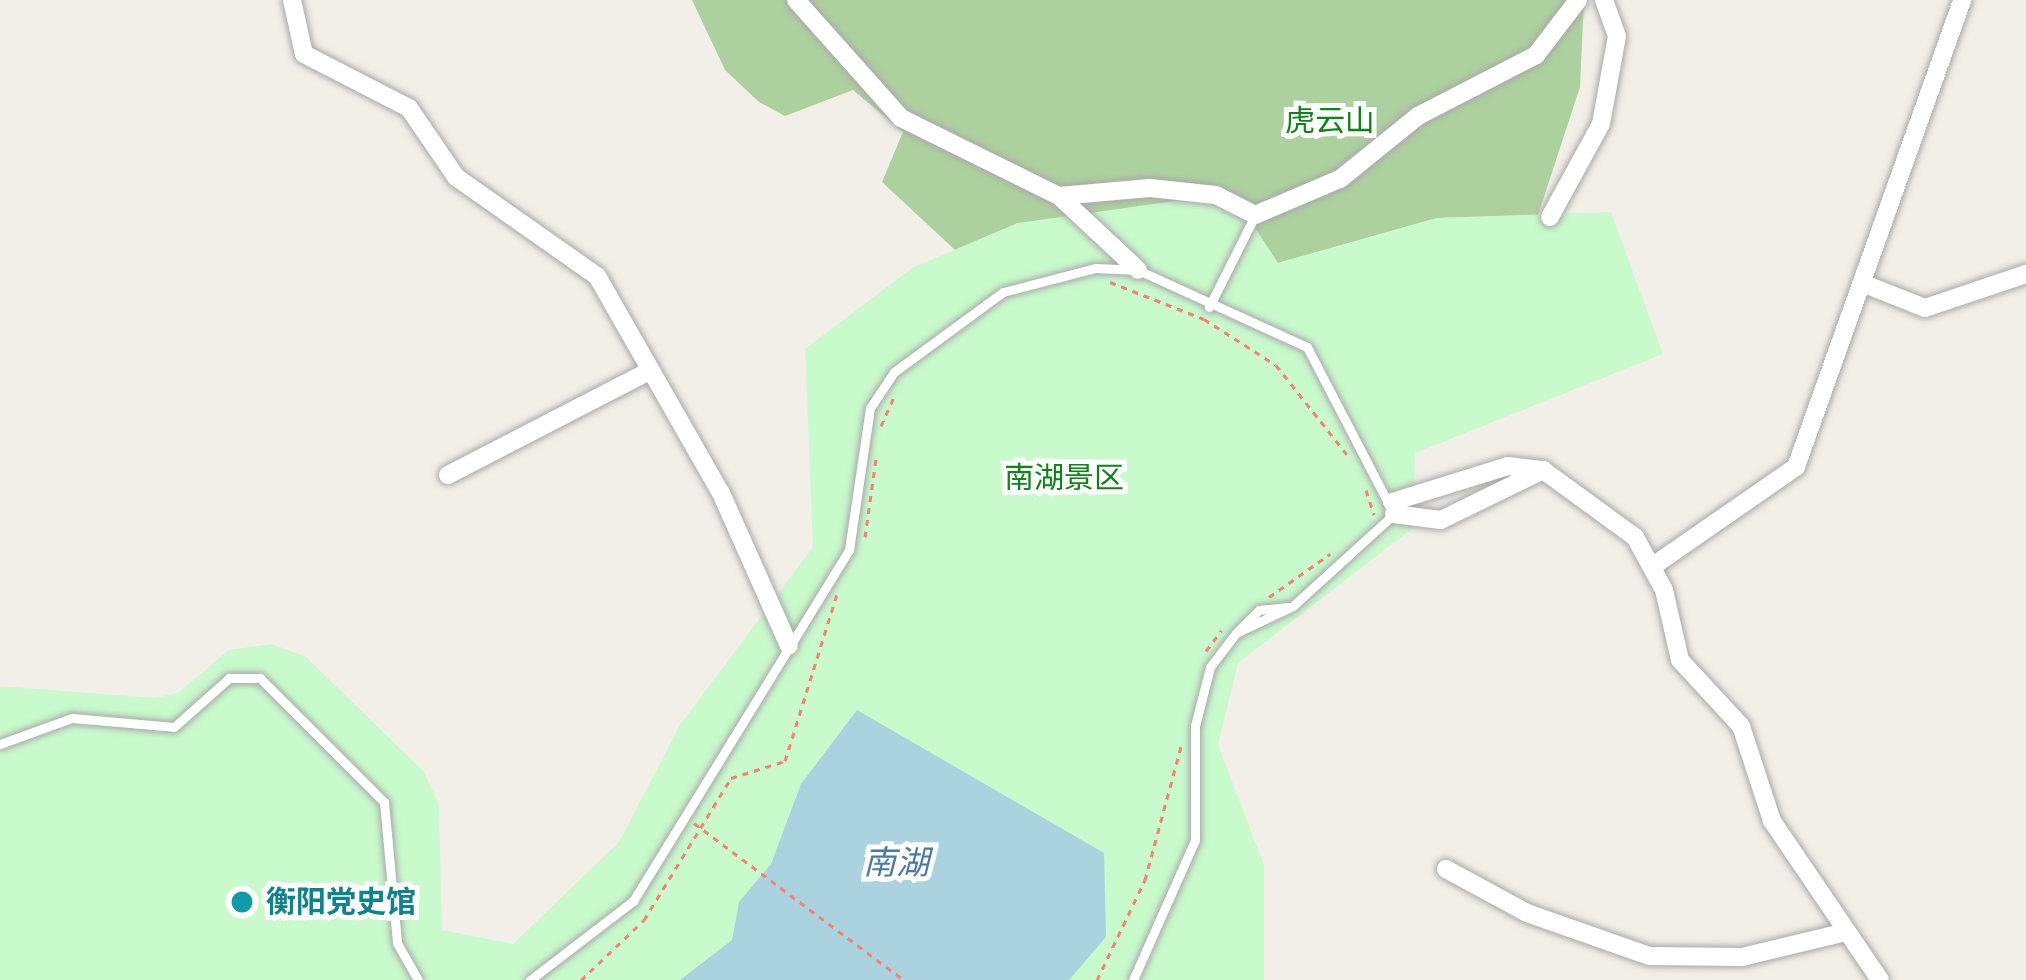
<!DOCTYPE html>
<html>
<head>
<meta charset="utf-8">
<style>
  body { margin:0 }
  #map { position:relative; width:2026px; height:980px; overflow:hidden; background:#f2efe9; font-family:Figtree,"Noto Sans SC",sans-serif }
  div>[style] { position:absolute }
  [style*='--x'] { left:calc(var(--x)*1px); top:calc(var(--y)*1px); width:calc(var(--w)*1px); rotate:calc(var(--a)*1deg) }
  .forest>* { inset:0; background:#add19e }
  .park>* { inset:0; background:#c8facc }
  .water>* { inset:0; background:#aad3df }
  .path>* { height:3px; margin-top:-1.5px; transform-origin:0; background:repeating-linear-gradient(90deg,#fa8072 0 6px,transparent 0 12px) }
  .roads { filter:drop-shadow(0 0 3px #a9a9a9) drop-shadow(0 0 3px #a9a9a9) }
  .lane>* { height:9px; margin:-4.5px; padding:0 4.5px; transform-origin:4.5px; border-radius:4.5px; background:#fff }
  .street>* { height:18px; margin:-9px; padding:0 9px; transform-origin:9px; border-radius:9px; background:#fff }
  .dots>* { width:33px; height:33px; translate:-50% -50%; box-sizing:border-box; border:6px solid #fff; border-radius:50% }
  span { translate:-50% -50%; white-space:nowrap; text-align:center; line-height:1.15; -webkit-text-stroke:10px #fff; paint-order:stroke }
  .park-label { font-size:30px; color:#0c8416 }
  .culture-label { font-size:30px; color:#0d838f; font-weight:700 }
  .left { translate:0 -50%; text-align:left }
  .water-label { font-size:33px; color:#4a7aab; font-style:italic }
</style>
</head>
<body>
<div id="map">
  <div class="forest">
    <i style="clip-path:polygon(692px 0,1584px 0,1580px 87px,1538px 215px,1437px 218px,1278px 263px,1018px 223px,955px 250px,882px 182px,903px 132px,853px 90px,785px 116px,759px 102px,725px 70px)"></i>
  </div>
  <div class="park">
    <i style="clip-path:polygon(1232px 193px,1278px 263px,1437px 218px,1611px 212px,1663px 354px,1415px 453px,1413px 528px,1238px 663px,1218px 745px,1264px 865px,1264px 980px,0 980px,0 686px,155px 698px,178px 693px,229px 650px,272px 644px,306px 657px,424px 772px,439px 805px,442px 930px,513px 944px,619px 842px,680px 725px,813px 547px,805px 349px,912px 268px,1018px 223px)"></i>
  </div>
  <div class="water">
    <i style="clip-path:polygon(857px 710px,1104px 853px,1106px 937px,1069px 980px,680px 980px,732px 940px,739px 902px,771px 864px,801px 784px)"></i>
  </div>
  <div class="path">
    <i style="--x:1110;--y:282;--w:101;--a:21.5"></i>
    <i style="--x:1204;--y:319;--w:85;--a:32.6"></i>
    <i style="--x:1276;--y:365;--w:116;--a:51.6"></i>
    <i style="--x:881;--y:426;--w:32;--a:-66"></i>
    <i style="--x:1366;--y:490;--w:26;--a:72"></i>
    <i style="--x:865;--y:537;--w:79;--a:-82"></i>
    <i style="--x:1269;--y:597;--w:75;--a:-35.2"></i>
    <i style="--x:1206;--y:651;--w:26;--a:-53"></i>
    <i style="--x:694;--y:823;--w:262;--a:36.8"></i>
    <i style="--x:581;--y:980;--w:87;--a:-43.6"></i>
    <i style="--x:644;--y:920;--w:167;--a:-58.5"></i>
    <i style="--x:731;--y:778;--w:57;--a:-17.5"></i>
    <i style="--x:785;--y:761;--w:175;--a:-72.7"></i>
    <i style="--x:1097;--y:980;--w:111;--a:-64.4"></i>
    <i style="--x:1145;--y:880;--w:138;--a:-74.9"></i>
  </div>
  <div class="roads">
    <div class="lane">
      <i style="--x:1209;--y:307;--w:103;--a:-63.4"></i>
      <i style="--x:1237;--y:632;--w:31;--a:-45"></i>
      <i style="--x:1259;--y:610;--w:29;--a:-6"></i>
      <i style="--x:0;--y:744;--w:77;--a:-19.9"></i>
      <i style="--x:72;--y:718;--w:102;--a:5"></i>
      <i style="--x:174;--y:727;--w:74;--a:-41.7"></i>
      <i style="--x:229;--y:678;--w:31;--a:0"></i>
      <i style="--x:260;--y:678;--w:175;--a:45"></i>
      <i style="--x:384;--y:802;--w:142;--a:84.7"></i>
      <i style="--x:397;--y:943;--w:43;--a:60.4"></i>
      <i style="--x:530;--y:980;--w:130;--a:-37.5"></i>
      <i style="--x:633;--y:901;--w:412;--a:-58.4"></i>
      <i style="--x:849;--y:550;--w:144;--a:-81.6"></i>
      <i style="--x:870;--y:408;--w:43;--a:-56.3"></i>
      <i style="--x:894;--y:372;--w:135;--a:-36.3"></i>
      <i style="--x:1003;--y:292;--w:96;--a:-14.5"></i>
      <i style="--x:1096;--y:268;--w:42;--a:2.7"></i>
      <i style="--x:1138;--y:270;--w:186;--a:24.5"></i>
      <i style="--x:1307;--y:347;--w:188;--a:62.5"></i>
      <i style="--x:1394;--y:514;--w:137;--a:137.7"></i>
      <i style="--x:1293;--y:606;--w:63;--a:154.7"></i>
      <i style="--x:1236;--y:633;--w:43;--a:127.4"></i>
      <i style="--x:1210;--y:667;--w:61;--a:104.3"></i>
      <i style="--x:1195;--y:726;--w:114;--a:90"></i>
      <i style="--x:1195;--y:840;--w:153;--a:113.9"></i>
    </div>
    <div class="street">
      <i style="--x:292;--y:0;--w:55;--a:77.5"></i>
      <i style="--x:304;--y:54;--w:118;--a:27.2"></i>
      <i style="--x:409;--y:108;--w:83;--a:55.7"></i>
      <i style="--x:456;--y:177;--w:172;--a:35.1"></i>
      <i style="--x:597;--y:276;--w:250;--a:60.3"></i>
      <i style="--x:721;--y:493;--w:167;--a:66"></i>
      <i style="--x:796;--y:0;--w:158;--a:48.3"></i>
      <i style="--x:901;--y:118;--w:176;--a:26.3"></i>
      <i style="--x:1059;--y:196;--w:108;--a:43.1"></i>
      <i style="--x:1059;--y:196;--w:91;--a:-5"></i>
      <i style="--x:1150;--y:188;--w:66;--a:6.1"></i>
      <i style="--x:1216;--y:195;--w:44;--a:27.1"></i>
      <i style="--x:1255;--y:215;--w:92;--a:-23"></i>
      <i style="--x:1340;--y:179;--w:100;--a:-38.9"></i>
      <i style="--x:1418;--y:116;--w:133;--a:-27.3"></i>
      <i style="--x:1536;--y:55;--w:69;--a:-52.6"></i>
      <i style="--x:1550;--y:217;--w:106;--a:-61.3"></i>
      <i style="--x:1601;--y:124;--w:89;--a:-79.7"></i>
      <i style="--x:1617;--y:36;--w:38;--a:-110"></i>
      <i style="--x:1867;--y:285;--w:62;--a:21.6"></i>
      <i style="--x:1925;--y:308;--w:107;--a:-18.6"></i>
      <i style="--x:448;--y:475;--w:220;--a:-27.3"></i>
      <i style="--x:1392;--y:502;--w:121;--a:-17.2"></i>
      <i style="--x:1508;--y:466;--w:35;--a:7"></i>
      <i style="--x:1543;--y:470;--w:114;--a:36.1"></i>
      <i style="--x:1635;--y:537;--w:60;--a:61.3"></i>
      <i style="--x:1664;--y:590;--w:72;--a:77.1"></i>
      <i style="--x:1680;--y:660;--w:90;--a:47.3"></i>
      <i style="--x:1741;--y:726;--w:100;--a:71.9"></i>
      <i style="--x:1772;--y:821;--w:192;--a:55.8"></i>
      <i style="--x:1394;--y:514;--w:47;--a:7.3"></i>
      <i style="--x:1441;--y:520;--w:114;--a:-26.1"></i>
      <i style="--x:1653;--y:566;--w:174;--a:-34.7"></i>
      <i style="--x:1796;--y:467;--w:496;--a:-70.4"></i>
      <i style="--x:1446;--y:869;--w:92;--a:28.5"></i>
      <i style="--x:1527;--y:913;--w:129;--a:19.4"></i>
      <i style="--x:1649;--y:956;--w:93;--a:0.6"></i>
      <i style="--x:1742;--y:957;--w:107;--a:-13.5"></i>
    </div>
  </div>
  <div class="dots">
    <i style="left:242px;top:902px;background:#0f9aa8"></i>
  </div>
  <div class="park-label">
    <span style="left:1330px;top:121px">虎云山</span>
    <span style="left:1064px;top:478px">南湖景区</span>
  </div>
  <div class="culture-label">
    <span class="left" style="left:266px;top:902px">衡阳党史馆</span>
  </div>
  <div class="water-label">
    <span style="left:896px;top:863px">南湖</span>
  </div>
</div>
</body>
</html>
